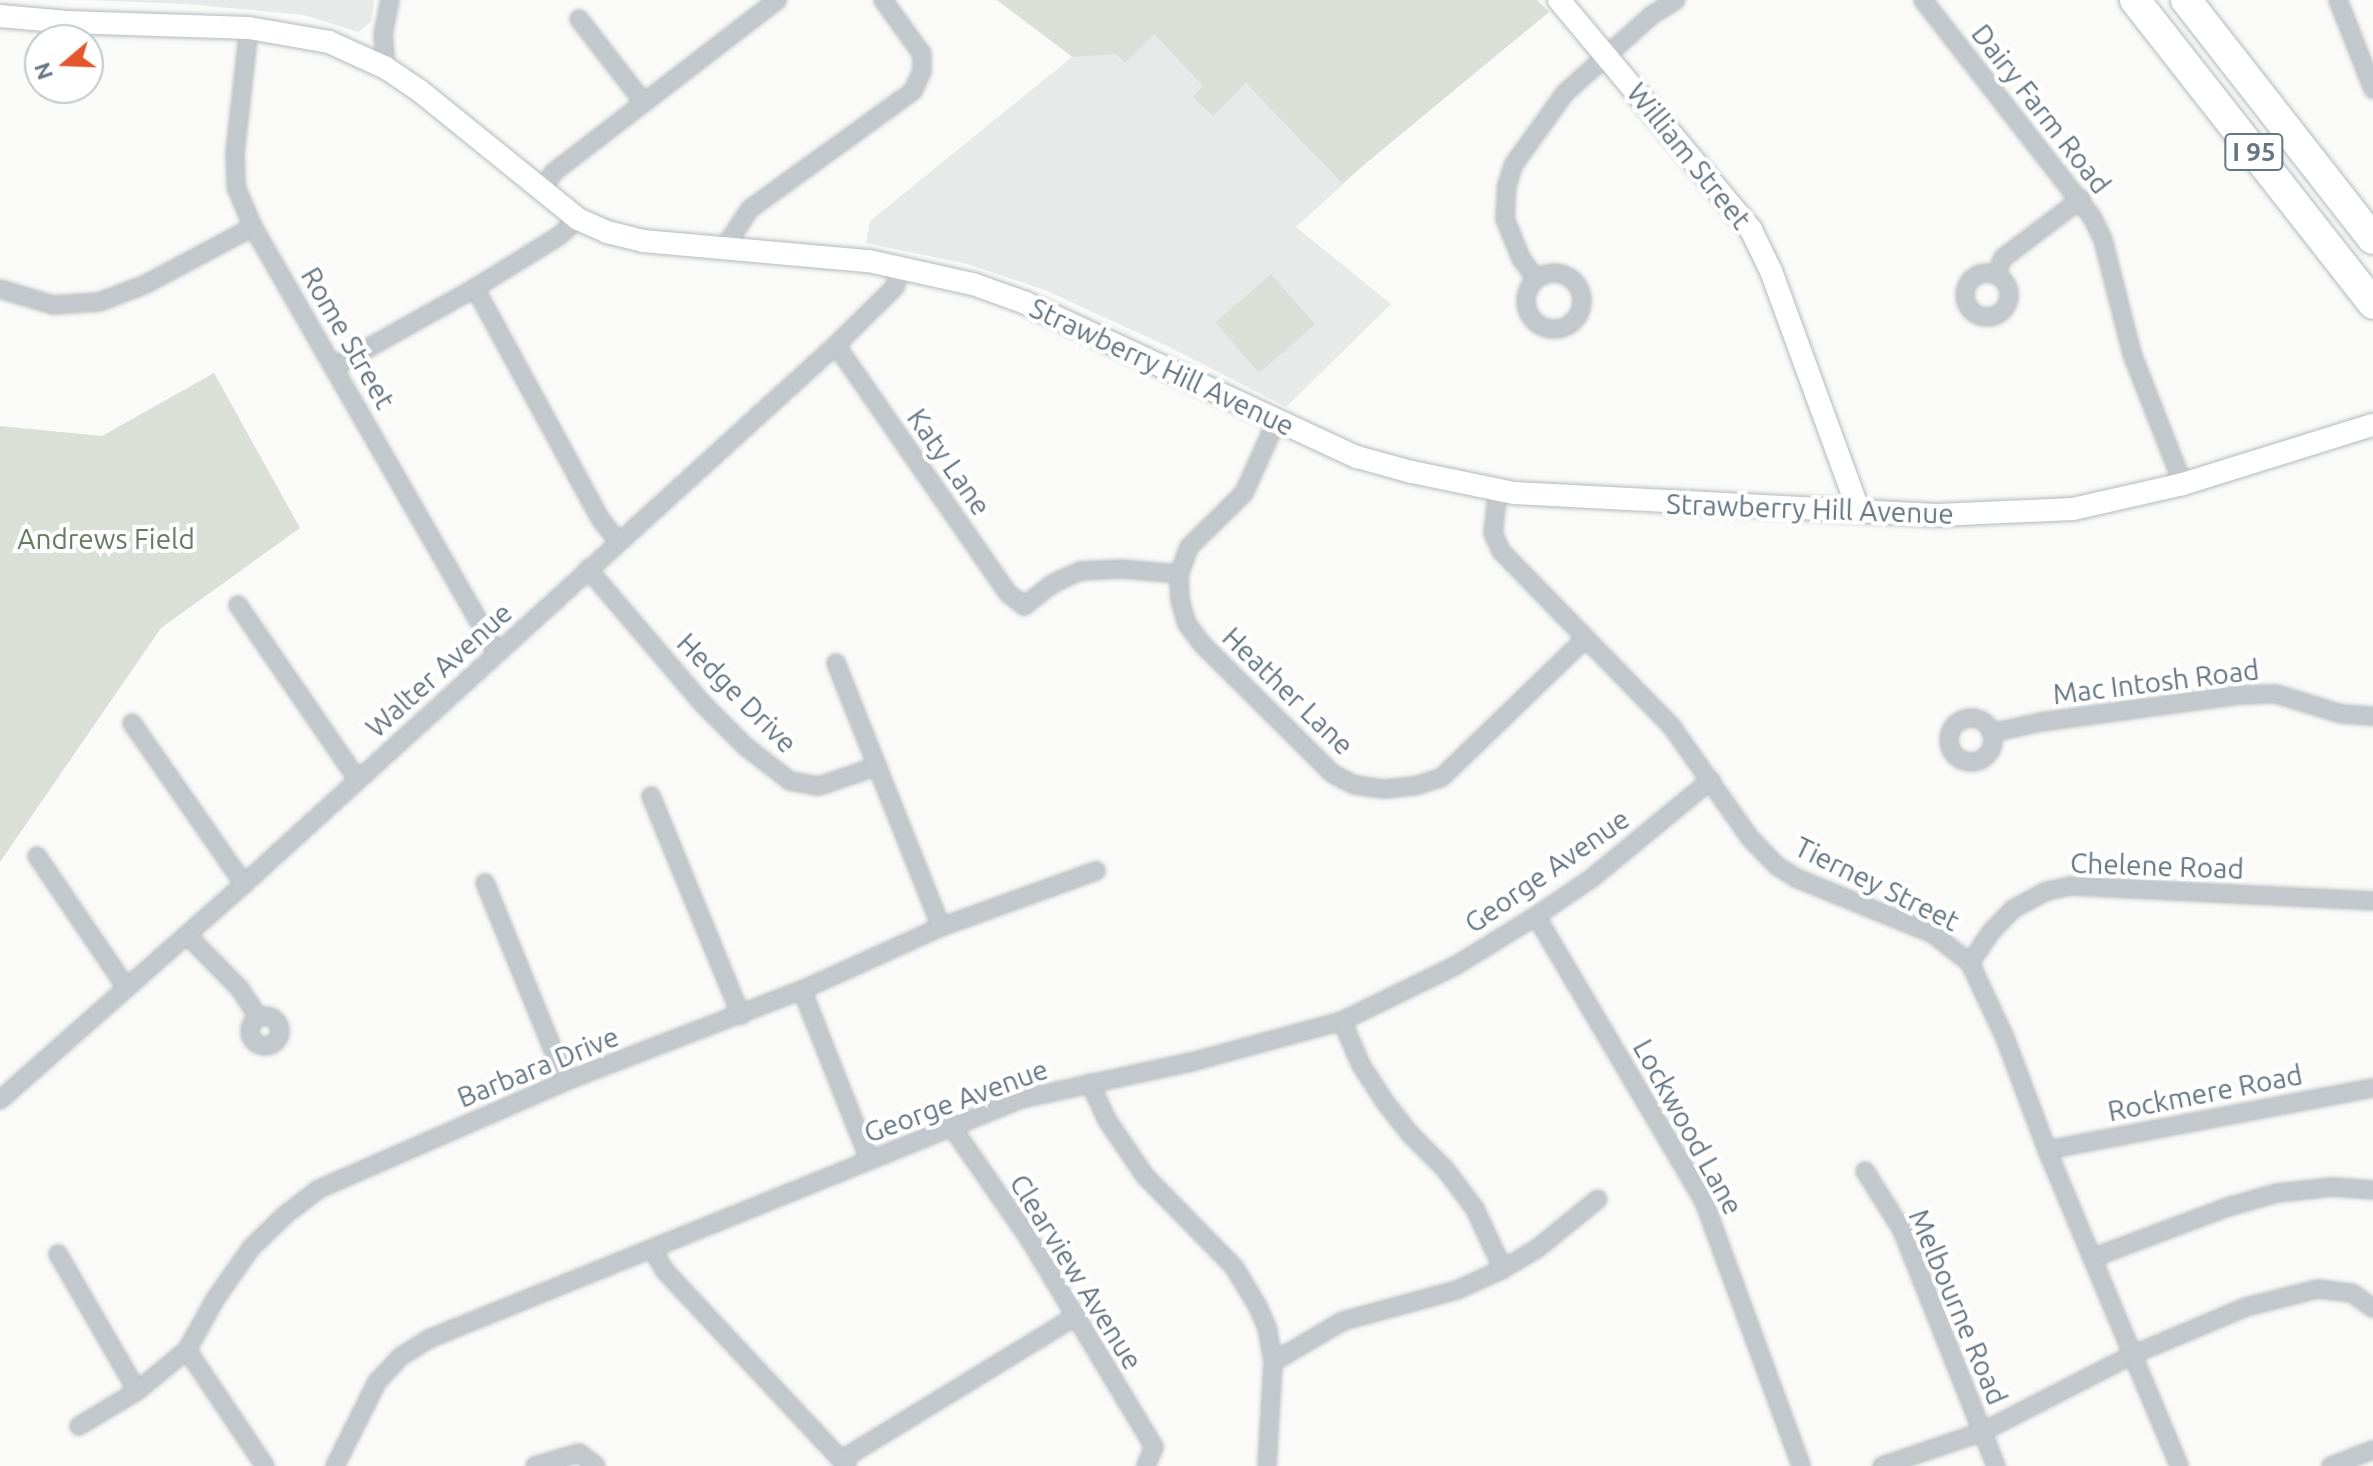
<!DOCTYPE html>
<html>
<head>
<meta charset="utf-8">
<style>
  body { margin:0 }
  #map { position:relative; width:2373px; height:1466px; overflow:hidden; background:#fafaf8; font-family:Ubuntu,sans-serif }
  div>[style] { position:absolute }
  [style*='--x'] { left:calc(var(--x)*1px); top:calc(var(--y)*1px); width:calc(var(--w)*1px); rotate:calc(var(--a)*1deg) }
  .built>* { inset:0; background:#e8e9e9 }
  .green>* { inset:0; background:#dadfd7; transform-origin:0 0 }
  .roads { filter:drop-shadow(0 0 2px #b3babf) drop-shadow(0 0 2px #b3babf) }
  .street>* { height:16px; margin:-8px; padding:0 8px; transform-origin:8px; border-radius:8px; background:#c3c8cc }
  .street>.ring { margin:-8px; padding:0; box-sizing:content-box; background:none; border:16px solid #c3c8cc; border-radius:50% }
  .secondary>* { height:22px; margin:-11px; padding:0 11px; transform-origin:11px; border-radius:11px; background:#fff }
  .highway>* { height:30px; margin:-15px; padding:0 15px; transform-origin:15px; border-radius:15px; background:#fff }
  span { translate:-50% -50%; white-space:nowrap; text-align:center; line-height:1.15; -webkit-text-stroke:8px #fff; paint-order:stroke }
  .shield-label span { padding:2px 6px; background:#fff; border:2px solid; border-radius:6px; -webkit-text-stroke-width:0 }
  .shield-label { font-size:26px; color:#657683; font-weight:700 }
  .street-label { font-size:28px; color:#657683 }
  .park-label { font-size:28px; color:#687a64 }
  .north { position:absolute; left:24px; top:24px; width:80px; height:80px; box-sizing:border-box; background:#fff; border:2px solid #c1c8cd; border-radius:50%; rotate:251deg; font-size:22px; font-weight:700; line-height:32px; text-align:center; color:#657683 }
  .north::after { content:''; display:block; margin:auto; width:28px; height:36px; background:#e4572e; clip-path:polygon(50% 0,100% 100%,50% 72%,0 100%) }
</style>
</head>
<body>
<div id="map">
  <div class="built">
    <i style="clip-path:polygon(86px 0,374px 0,374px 3px,371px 22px,358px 32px,304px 15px,187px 4px)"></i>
    <i style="clip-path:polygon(997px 0,1537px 0,1549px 12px,1398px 134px,1296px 227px,1391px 304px,1286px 407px,1171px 348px,1045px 290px,967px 264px,866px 243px,870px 221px,1072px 57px)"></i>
  </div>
  <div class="green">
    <i style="clip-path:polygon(997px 0,1537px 0,1549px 12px,1342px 183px,1246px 83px,1213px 116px,1193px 97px,1203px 86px,1154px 34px,1125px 63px,1116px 54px,1073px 57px)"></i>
    <i style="left:1271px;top:274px;width:67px;height:74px;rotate:49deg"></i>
    <i style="clip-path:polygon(214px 373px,300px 528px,161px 628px,0 862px,0 426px,102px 436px)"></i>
  </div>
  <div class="roads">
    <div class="street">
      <i style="--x:1923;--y:0;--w:275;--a:52.1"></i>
      <i style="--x:2092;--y:217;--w:25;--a:64"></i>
      <i style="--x:2103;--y:240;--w:118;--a:75.7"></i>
      <i style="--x:2132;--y:354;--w:140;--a:68.6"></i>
      <i style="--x:2338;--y:0;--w:96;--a:68.5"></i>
      <i style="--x:579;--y:19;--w:106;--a:52.3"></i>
      <i style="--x:249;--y:28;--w:125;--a:96.4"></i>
      <i style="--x:235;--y:152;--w:35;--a:88"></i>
      <i style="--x:236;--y:187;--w:43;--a:67"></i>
      <i style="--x:253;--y:227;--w:491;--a:60.2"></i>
      <i style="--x:386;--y:68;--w:33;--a:-95"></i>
      <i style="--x:383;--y:35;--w:36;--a:-79"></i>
      <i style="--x:541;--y:191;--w:23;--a:-56"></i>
      <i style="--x:554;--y:172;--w:282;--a:-37.6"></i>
      <i style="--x:724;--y:248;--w:47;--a:-56.3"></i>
      <i style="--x:750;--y:209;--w:201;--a:-35.9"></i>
      <i style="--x:913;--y:91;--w:22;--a:-66"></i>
      <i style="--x:922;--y:71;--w:17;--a:-90"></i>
      <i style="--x:922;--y:54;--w:67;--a:-125.8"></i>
      <i class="ring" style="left:1526px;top:273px;width:40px;height:40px"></i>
      <i class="ring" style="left:1965px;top:273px;width:28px;height:28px"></i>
      <i style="--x:1996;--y:275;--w:18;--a:-68"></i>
      <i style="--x:2003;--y:258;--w:98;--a:-37.1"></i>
      <i style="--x:1536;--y:279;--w:26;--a:-126"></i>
      <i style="--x:1521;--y:258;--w:42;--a:-112.3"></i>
      <i style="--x:1505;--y:219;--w:34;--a:-87"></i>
      <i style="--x:1507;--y:185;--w:22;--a:-72"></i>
      <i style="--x:1514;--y:164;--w:87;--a:-54.3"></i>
      <i style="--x:1565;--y:93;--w:117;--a:-41.9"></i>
      <i style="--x:1652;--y:15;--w:28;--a:-32"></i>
      <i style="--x:475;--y:288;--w:264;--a:61.5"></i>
      <i style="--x:601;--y:520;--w:27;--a:51"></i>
      <i style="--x:0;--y:289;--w:55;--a:16.8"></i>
      <i style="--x:53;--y:305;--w:46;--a:-3.7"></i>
      <i style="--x:99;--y:302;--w:48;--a:-20.7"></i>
      <i style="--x:144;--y:285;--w:123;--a:-28"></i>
      <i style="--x:836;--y:345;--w:302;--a:55.3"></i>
      <i style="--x:1008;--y:593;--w:21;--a:39"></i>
      <i style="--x:1024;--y:606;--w:36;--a:-38"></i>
      <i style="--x:1052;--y:584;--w:31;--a:-25"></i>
      <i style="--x:1080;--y:571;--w:41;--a:-2.8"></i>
      <i style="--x:1121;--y:569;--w:58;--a:4.9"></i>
      <i style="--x:336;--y:366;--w:159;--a:-29.3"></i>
      <i style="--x:475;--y:288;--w:99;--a:-31.8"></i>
      <i style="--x:559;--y:236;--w:25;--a:-42"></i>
      <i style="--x:1276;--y:422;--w:78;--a:114.3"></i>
      <i style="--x:1244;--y:493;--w:77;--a:135.5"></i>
      <i style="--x:1189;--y:547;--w:29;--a:110"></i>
      <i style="--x:1179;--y:574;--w:26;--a:88"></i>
      <i style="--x:1180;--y:600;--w:25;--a:74"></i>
      <i style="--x:1187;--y:624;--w:25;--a:53"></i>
      <i style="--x:1202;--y:644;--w:185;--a:44.8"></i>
      <i style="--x:1333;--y:774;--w:25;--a:27"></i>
      <i style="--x:1355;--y:785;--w:30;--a:8"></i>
      <i style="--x:1385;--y:789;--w:30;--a:-6"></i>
      <i style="--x:1415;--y:786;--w:28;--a:-18"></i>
      <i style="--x:1442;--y:777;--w:197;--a:-44"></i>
      <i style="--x:1498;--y:490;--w:43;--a:96.6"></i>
      <i style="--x:1493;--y:533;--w:20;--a:66"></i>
      <i style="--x:1501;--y:551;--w:245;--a:45.8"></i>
      <i style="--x:1672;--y:727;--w:136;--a:54.9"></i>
      <i style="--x:1750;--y:838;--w:39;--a:46"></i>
      <i style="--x:1777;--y:866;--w:22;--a:32"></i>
      <i style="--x:1796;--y:878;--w:148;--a:22.2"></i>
      <i style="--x:1933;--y:934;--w:47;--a:38.1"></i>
      <i style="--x:1970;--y:963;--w:83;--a:65"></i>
      <i style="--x:2005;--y:1038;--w:120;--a:69.4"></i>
      <i style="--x:2047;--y:1150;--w:342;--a:67.3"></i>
      <i style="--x:588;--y:569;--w:176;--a:49.6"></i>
      <i style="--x:702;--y:703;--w:61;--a:45"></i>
      <i style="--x:745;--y:746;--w:57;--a:37.9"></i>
      <i style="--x:790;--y:781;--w:29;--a:10"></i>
      <i style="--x:819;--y:786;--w:62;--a:-18.7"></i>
      <i style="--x:238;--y:605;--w:212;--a:55.6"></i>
      <i style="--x:836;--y:663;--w:284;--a:68.3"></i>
      <i class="ring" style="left:1949px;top:718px;width:28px;height:28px"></i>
      <i style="--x:132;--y:723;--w:196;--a:55.2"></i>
      <i style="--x:1991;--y:733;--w:51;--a:-12.4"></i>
      <i style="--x:2041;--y:722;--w:202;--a:-7.7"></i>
      <i style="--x:2241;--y:695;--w:35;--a:-2"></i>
      <i style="--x:2276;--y:694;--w:69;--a:16.9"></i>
      <i style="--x:2342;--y:714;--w:31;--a:4"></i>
      <i style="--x:651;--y:796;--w:237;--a:67.7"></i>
      <i style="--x:37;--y:856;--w:158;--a:55.8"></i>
      <i style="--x:485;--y:883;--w:214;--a:67.8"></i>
      <i style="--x:1536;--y:916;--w:329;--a:59.5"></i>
      <i style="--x:1703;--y:1199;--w:284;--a:69.8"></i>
      <i style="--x:187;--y:935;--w:76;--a:45.5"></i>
      <i style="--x:240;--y:989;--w:33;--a:57"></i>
      <i style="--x:1970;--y:963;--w:36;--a:-56"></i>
      <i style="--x:1990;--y:933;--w:33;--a:-46"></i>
      <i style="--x:2013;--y:909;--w:38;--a:-28"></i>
      <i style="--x:2047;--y:891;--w:24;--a:-12"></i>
      <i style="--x:2070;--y:886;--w:303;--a:2.8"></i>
      <i style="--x:802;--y:990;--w:182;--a:68.4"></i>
      <i class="ring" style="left:250px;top:1016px;width:14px;height:14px"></i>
      <i style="--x:1342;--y:1021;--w:48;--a:66.6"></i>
      <i style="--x:1361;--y:1065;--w:44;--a:57"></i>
      <i style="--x:1385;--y:1102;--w:41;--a:52"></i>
      <i style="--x:1410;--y:1134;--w:49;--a:45"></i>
      <i style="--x:1445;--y:1169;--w:50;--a:53.1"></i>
      <i style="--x:1475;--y:1209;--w:66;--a:65"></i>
      <i style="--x:1090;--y:1083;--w:41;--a:65.3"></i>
      <i style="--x:1107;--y:1120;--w:68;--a:55.8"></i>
      <i style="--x:1145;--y:1176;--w:127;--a:45.6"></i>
      <i style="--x:1234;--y:1267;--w:44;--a:58.8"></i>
      <i style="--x:1257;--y:1305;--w:24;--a:66"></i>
      <i style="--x:1267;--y:1327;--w:36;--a:80"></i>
      <i style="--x:1273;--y:1362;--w:104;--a:93.3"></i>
      <i style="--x:0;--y:1100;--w:326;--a:-41.5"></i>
      <i style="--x:244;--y:884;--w:801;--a:-42.32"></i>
      <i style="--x:836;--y:345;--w:83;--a:-44.5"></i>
      <i style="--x:895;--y:287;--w:19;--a:-74"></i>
      <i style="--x:951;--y:1126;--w:135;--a:55.3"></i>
      <i style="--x:1028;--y:1237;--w:245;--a:59"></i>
      <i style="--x:1154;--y:1447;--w:21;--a:113"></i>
      <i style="--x:2047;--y:1150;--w:332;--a:-10.8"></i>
      <i style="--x:1865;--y:1171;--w:70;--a:57.9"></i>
      <i style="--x:1902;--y:1230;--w:254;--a:68.3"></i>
      <i style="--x:653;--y:1251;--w:23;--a:59"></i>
      <i style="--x:665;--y:1271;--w:267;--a:47"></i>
      <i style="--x:58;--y:1254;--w:158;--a:60"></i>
      <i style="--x:2092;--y:1258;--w:145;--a:-20.6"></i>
      <i style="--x:2228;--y:1207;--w:51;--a:-15.9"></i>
      <i style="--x:2277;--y:1193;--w:56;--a:-6.1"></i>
      <i style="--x:2333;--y:1187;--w:40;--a:4.3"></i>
      <i style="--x:187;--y:1350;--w:140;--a:56.1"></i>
      <i style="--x:1273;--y:1362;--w:81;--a:-30.4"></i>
      <i style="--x:1343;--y:1321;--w:118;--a:-15.2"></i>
      <i style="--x:1457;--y:1290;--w:51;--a:-24.5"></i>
      <i style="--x:1503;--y:1269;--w:41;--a:-31"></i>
      <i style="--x:1538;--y:1248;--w:77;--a:-39.2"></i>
      <i style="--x:79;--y:1426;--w:68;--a:-31.1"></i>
      <i style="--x:137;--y:1391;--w:65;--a:-39.4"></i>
      <i style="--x:187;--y:1350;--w:60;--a:-60.9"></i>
      <i style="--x:216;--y:1298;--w:61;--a:-55"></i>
      <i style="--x:251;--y:1248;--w:47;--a:-44.1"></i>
      <i style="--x:285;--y:1215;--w:43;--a:-37.4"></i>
      <i style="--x:319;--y:1189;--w:270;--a:-23.6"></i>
      <i style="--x:566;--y:1081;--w:253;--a:-21.1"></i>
      <i style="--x:802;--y:990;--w:153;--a:-24.4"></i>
      <i style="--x:941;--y:927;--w:165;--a:-19.9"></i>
      <i style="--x:841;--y:1460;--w:276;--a:-31.5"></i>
      <i style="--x:335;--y:1466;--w:94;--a:-63.4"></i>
      <i style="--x:377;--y:1382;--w:34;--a:-47"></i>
      <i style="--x:400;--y:1357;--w:36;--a:-32"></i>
      <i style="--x:431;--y:1338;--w:637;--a:-22.05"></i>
      <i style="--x:1021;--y:1099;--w:178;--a:-12.3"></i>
      <i style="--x:1195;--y:1061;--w:152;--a:-15.2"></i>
      <i style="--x:1342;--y:1021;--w:126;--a:-26"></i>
      <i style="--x:1455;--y:966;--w:95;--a:-31.7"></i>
      <i style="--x:1536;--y:916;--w:68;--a:-34.2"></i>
      <i style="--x:1592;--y:878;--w:154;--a:-39.5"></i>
      <i style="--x:535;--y:1466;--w:46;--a:-16.5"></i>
      <i style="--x:579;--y:1453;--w:21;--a:37"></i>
      <i style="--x:1882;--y:1466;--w:106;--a:-18.8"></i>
      <i style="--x:1982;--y:1432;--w:169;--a:-27.2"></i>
      <i style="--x:2132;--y:1355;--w:124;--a:-22.8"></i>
      <i style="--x:2246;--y:1307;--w:74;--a:-14"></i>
      <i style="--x:2318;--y:1289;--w:34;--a:7"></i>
      <i style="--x:2352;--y:1293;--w:26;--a:36"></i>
      <i style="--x:2331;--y:1466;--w:45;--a:-20.9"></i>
    </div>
    <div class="secondary">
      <i style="--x:1559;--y:0;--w:300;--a:50.1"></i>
      <i style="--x:1751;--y:230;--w:46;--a:64"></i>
      <i style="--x:1771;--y:271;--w:253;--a:69.9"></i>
      <i style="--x:0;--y:16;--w:67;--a:5.1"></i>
      <i style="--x:67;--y:22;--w:182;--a:1.9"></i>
      <i style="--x:249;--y:28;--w:81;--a:9.9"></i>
      <i style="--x:329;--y:42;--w:63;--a:24.5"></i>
      <i style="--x:386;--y:68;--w:41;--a:34.1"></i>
      <i style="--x:420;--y:91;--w:203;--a:39"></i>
      <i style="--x:578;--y:219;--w:32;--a:24"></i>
      <i style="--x:607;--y:232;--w:37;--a:14"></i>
      <i style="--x:643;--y:241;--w:227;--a:5.1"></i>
      <i style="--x:869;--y:261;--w:107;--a:12.5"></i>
      <i style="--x:973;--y:284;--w:56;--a:19.7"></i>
      <i style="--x:1026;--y:303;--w:365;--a:25"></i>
      <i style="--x:1357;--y:457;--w:57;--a:15.3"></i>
      <i style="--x:1412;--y:472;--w:104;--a:11.6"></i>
      <i style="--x:1514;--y:493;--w:426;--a:3"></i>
      <i style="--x:1939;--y:515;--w:134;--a:-2.6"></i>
      <i style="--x:2073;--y:509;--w:113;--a:-12.8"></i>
      <i style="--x:2183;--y:484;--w:199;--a:-17.3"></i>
    </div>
    <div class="highway">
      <i style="--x:2135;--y:0;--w:386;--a:51.9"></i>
      <i style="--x:2186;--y:0;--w:303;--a:52"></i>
    </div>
  </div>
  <div class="shield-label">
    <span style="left:2254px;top:152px">I 95</span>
  </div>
  <div class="street-label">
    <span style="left:2041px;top:109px;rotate:52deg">Dairy Farm Road</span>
    <span style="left:1689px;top:156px;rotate:51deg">William Street</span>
    <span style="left:348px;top:338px;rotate:60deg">Rome Street</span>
    <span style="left:1162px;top:367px;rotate:25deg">Strawberry Hill Avenue</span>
    <span style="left:949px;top:462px;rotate:55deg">Katy Lane</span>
    <span style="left:1810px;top:509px;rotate:2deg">Strawberry Hill Avenue</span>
    <span style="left:439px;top:670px;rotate:-42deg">Walter Avenue</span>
    <span style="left:2156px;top:682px;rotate:-7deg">Mac Intosh Road</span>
    <span style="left:1288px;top:691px;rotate:44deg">Heather Lane</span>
    <span style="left:737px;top:693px;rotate:45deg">Hedge Drive</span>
    <span style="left:2157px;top:866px;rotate:2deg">Chelene Road</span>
    <span style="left:1547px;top:871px;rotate:-35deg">George Avenue</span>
    <span style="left:1877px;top:884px;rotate:26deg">Tierney Street</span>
    <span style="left:538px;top:1067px;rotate:-22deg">Barbara Drive</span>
    <span style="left:2205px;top:1093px;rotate:-11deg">Rockmere Road</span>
    <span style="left:956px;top:1101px;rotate:-20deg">George Avenue</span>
    <span style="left:1688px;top:1127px;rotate:61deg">Lockwood Lane</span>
    <span style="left:1076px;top:1272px;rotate:58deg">Clearview Avenue</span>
    <span style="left:1958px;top:1307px;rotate:67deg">Melbourne Road</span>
  </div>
  <div class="park-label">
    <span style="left:106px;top:539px">Andrews Field</span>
  </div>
  <div class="north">N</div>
</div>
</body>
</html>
